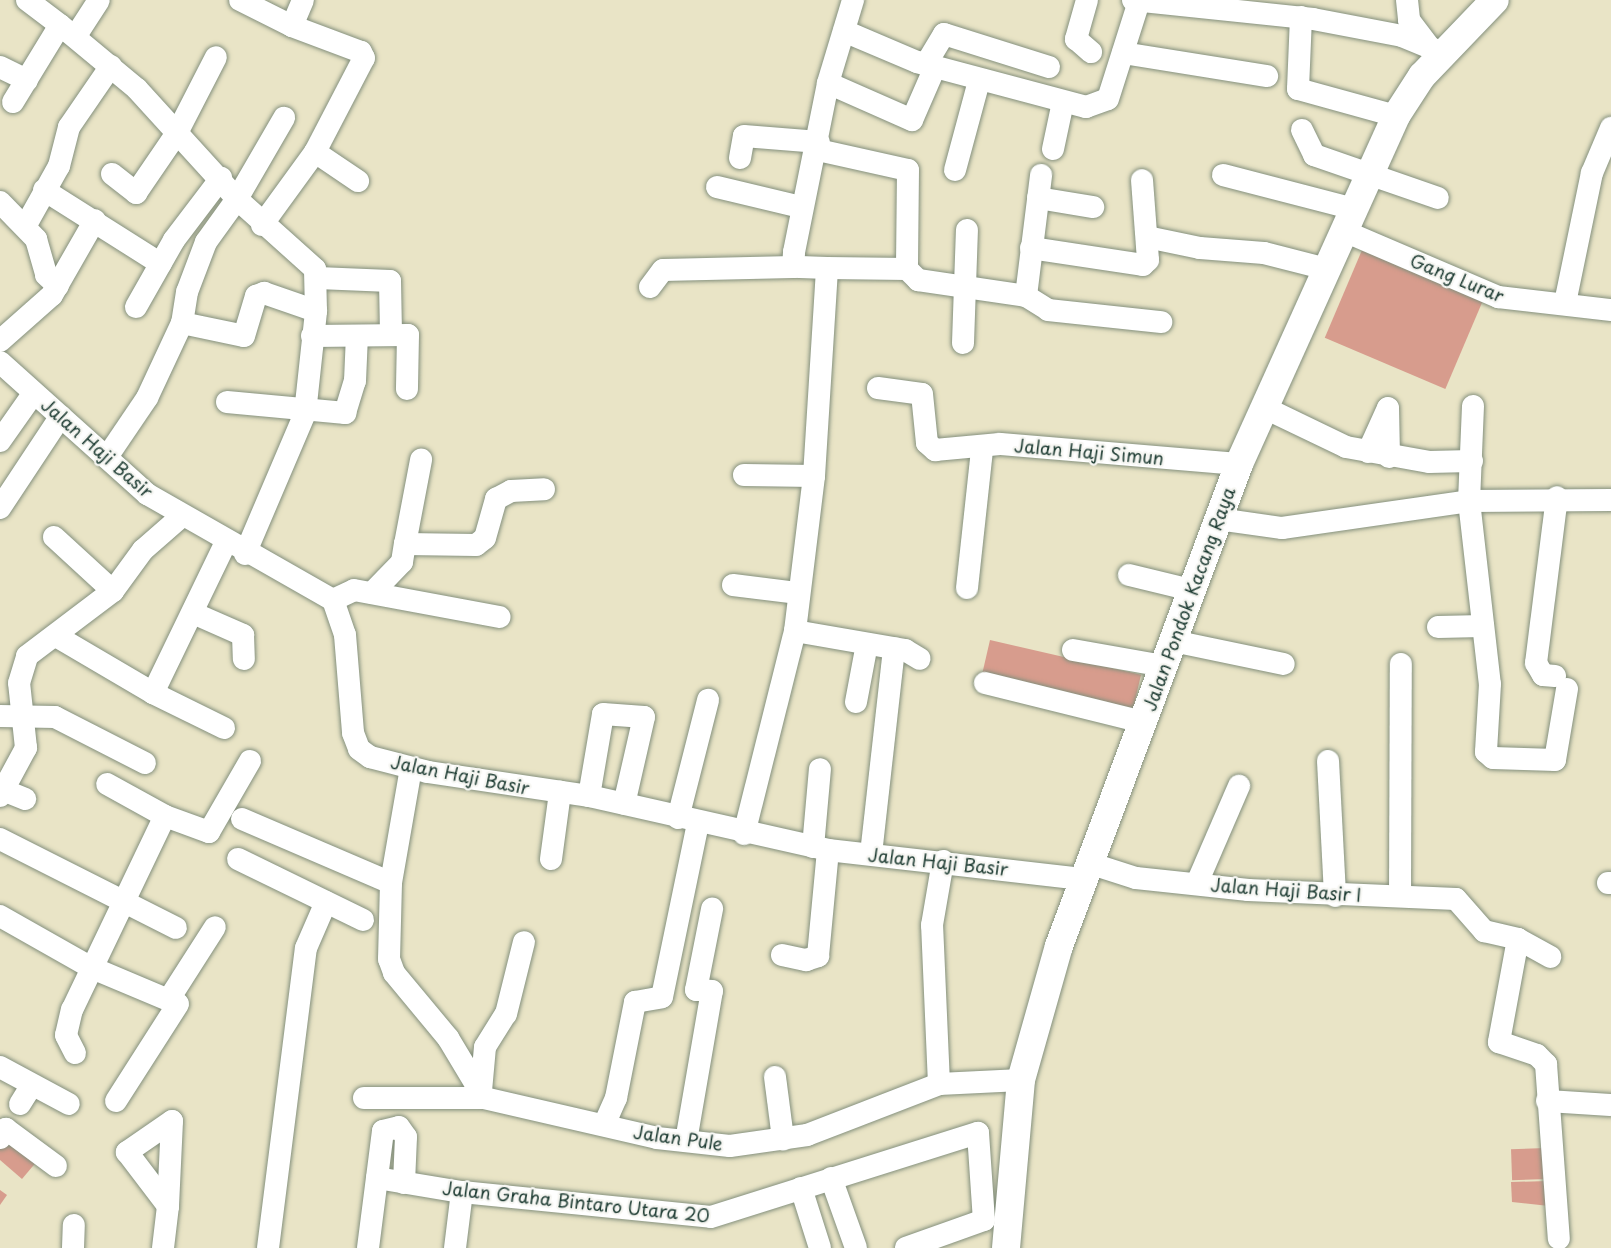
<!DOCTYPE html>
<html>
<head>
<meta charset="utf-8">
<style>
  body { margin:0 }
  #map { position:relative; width:1611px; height:1248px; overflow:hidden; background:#e9e4c6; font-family:"Playpen Sans",sans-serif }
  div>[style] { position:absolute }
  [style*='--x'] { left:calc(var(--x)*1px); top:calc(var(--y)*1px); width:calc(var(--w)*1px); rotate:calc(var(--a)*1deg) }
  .building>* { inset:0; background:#d79c8d; transform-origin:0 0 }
  .roads { filter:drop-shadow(0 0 2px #84907d) drop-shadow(0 0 2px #84907d) }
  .minor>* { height:22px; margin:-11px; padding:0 11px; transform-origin:11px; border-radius:11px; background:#fff }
  .major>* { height:28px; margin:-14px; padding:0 14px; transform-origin:14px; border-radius:14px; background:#fff }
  span { translate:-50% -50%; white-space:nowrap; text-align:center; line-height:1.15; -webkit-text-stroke:4.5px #f6f6f2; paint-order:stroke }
  .street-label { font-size:18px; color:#1f3d34 }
</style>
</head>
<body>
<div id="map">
  <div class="building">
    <i style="left:1365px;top:243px;width:131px;height:103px;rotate:23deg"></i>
    <i style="left:990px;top:640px;width:155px;height:41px;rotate:13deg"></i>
    <i style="clip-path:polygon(11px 1136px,38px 1160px,22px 1179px,0 1160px,0 1148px)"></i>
    <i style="left:1546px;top:1148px;width:31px;height:35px;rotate:88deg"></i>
    <i style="clip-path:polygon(1548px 1181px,1549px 1206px,1512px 1202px,1511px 1182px)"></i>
    <i style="clip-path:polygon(0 1190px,7px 1195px,0 1205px)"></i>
  </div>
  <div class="roads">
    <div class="minor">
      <i style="--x:27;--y:0;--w:41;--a:37.1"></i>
      <i style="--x:240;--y:0;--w:58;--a:26.6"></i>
      <i style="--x:1087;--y:0;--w:41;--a:105.8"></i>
      <i style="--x:1076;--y:39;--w:20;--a:41"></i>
      <i style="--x:1133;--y:0;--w:181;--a:6"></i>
      <i style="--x:1313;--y:19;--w:91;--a:10.8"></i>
      <i style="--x:1402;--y:36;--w:44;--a:22.5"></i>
      <i style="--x:1407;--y:0;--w:20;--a:84"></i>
      <i style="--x:1409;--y:20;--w:30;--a:53"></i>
      <i style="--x:1301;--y:17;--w:72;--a:92.4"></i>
      <i style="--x:1298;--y:89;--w:102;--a:15.4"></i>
      <i style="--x:844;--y:31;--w:79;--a:23"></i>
      <i style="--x:917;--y:62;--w:175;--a:14.9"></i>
      <i style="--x:1086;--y:107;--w:23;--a:-20"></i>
      <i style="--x:1108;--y:99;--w:103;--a:-72.4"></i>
      <i style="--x:77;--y:34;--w:40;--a:-57.1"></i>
      <i style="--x:1123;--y:53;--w:146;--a:9.1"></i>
      <i style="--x:926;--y:64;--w:35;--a:-59"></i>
      <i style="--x:944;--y:34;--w:110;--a:17.4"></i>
      <i style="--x:0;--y:67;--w:30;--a:26"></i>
      <i style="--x:828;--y:83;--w:92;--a:23.8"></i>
      <i style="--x:912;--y:120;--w:58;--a:-66.5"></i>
      <i style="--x:13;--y:102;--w:90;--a:-58.6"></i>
      <i style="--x:60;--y:25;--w:100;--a:39.7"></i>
      <i style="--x:137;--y:89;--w:149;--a:47.7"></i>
      <i style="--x:237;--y:199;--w:53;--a:125.8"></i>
      <i style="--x:206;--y:242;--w:53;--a:110.8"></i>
      <i style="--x:187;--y:292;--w:31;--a:99"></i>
      <i style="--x:182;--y:323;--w:83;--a:115"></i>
      <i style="--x:147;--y:398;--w:71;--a:124.1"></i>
      <i style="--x:1302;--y:130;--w:28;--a:64"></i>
      <i style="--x:1314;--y:155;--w:131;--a:19.1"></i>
      <i style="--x:1053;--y:149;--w:48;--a:-78"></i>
      <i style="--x:818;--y:150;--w:92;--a:12.5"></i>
      <i style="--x:908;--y:170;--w:99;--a:90.6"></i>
      <i style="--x:315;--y:152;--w:52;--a:34"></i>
      <i style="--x:740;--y:158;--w:22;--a:-80"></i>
      <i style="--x:744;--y:136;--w:75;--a:4.6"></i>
      <i style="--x:955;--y:170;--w:92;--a:-74.9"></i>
      <i style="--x:112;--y:174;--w:31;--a:38"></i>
      <i style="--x:136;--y:193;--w:73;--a:-55.7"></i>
      <i style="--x:177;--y:133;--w:85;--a:-62.8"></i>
      <i style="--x:1223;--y:175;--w:135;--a:14.5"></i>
      <i style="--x:717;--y:187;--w:86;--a:13.4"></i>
      <i style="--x:44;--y:190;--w:138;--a:32.3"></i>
      <i style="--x:1038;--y:198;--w:56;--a:9.3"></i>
      <i style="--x:0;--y:202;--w:52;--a:45.8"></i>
      <i style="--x:36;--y:239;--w:37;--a:74"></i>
      <i style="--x:46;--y:275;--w:16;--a:43"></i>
      <i style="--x:26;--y:225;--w:68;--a:-60.8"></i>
      <i style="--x:59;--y:166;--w:40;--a:-75.6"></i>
      <i style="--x:69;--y:127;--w:74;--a:-55.5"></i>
      <i style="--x:262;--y:225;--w:90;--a:-54"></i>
      <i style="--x:315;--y:152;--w:106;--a:-62.5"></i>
      <i style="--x:364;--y:58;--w:7;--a:-117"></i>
      <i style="--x:361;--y:52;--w:74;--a:-159.4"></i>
      <i style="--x:292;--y:26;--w:28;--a:-67"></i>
      <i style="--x:1344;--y:231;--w:168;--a:23.2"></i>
      <i style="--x:1498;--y:297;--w:114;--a:6.6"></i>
      <i style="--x:1147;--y:237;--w:54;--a:11.7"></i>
      <i style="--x:1200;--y:248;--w:64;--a:4.5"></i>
      <i style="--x:1264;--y:253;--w:65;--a:14.3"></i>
      <i style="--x:1031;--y:248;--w:113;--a:8.6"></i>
      <i style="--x:1143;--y:265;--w:7;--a:-45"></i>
      <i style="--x:1148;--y:260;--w:80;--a:-94.3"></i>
      <i style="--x:827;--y:268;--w:80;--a:0.7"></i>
      <i style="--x:907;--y:269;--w:16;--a:45"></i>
      <i style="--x:918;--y:280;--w:109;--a:8.4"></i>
      <i style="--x:1026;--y:296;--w:26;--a:32"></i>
      <i style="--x:1048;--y:310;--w:114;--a:6.1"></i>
      <i style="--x:318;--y:278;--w:72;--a:2.4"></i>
      <i style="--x:390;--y:281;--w:54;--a:88.9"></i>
      <i style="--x:650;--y:287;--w:21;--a:-53"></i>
      <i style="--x:663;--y:270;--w:130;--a:-1.3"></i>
      <i style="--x:1026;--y:296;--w:122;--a:-82.9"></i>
      <i style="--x:1565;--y:303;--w:133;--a:-78.3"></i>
      <i style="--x:1592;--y:173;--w:49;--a:-67.1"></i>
      <i style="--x:136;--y:307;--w:77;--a:-60.4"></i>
      <i style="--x:174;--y:240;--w:78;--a:-52.8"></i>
      <i style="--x:182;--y:323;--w:63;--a:11.8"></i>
      <i style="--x:244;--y:336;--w:42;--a:-73.3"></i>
      <i style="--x:256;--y:296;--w:9;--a:-21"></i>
      <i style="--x:264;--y:293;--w:55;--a:19.1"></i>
      <i style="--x:312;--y:336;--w:96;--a:-0.6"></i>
      <i style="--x:408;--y:335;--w:54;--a:91.1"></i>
      <i style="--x:0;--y:341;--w:69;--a:-41.5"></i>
      <i style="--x:52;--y:295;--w:86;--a:-60.2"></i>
      <i style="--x:963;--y:343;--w:113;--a:-88"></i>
      <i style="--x:0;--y:362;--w:198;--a:41.9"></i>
      <i style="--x:147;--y:494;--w:214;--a:29.7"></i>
      <i style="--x:333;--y:600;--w:37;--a:71"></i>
      <i style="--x:345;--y:635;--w:98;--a:85.3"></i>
      <i style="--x:353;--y:733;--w:17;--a:69"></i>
      <i style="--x:359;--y:749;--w:14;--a:36"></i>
      <i style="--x:370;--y:757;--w:60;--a:14.5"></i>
      <i style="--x:428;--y:772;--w:163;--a:8.5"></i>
      <i style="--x:589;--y:796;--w:245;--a:12.7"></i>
      <i style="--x:828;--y:850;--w:258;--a:6.5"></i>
      <i style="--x:878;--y:388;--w:44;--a:7.8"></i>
      <i style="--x:922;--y:394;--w:49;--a:84.2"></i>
      <i style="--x:927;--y:443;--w:11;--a:41"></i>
      <i style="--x:935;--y:450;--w:65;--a:-5.3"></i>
      <i style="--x:1000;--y:444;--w:240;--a:4.8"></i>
      <i style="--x:227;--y:402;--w:119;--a:5.3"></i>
      <i style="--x:345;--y:413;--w:34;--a:-73"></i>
      <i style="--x:355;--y:381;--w:45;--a:-87.5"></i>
      <i style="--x:1473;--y:406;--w:95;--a:92.4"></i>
      <i style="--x:1469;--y:501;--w:184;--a:83.5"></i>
      <i style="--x:1490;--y:684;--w:68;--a:93.4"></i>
      <i style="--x:1486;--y:752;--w:9;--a:41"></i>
      <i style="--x:1493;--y:758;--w:62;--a:1.8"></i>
      <i style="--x:1555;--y:760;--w:72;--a:-80.4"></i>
      <i style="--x:1263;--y:407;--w:92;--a:25.7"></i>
      <i style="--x:1346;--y:447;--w:84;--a:10.2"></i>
      <i style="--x:1429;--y:462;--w:43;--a:-1.3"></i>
      <i style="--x:0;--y:441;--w:57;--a:-54.9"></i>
      <i style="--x:1368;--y:452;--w:48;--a:-65.6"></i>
      <i style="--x:1388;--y:408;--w:49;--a:88.8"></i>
      <i style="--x:744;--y:475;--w:70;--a:0.8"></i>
      <i style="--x:0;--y:508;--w:110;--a:-56.5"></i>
      <i style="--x:1218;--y:519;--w:65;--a:8"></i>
      <i style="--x:1282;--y:528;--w:189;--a:-8.2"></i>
      <i style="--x:1469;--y:501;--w:142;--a:-0.4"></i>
      <i style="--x:54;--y:537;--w:80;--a:42.5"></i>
      <i style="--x:405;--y:544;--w:86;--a:-79.2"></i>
      <i style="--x:245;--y:554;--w:153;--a:-66.9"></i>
      <i style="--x:305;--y:413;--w:103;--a:-83.8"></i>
      <i style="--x:316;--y:311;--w:42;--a:-91.4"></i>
      <i style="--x:315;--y:269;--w:105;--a:-138.1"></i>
      <i style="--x:237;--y:199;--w:94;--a:-59.9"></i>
      <i style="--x:1129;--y:575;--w:64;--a:13.6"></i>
      <i style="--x:733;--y:585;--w:64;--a:7.1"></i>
      <i style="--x:967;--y:588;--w:140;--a:-83.8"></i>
      <i style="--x:372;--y:593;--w:43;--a:-45.9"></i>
      <i style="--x:402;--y:562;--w:18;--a:-81"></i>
      <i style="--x:405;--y:544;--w:71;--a:0.8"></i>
      <i style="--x:476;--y:545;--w:11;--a:-38"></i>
      <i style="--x:485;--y:538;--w:41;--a:-74.2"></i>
      <i style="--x:496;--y:499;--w:17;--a:-28"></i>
      <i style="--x:511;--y:491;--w:33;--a:-3"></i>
      <i style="--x:333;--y:600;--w:23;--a:-25"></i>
      <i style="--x:354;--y:590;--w:148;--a:10.5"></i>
      <i style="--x:193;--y:613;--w:55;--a:23.7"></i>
      <i style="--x:243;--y:635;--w:24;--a:88"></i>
      <i style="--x:1438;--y:627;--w:45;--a:-1.3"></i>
      <i style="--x:795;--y:631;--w:112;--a:9.8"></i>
      <i style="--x:905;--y:650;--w:17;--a:31"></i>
      <i style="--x:56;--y:636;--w:113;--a:30.4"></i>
      <i style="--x:1173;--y:641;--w:113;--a:11.7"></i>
      <i style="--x:1073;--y:650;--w:92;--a:10"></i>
      <i style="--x:1555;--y:676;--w:12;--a:-175"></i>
      <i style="--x:1543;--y:675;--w:14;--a:-120"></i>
      <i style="--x:1536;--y:663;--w:167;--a:-82.8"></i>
      <i style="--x:985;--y:683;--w:163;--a:13.9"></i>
      <i style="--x:856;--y:702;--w:59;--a:-79.3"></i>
      <i style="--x:0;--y:716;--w:55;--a:1"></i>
      <i style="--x:55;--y:717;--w:101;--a:27.1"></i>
      <i style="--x:224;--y:728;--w:79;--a:-153.8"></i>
      <i style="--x:153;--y:693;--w:168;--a:-64.2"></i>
      <i style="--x:1328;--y:761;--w:135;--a:87"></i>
      <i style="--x:411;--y:768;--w:117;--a:99.9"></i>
      <i style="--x:391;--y:883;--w:76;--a:91.5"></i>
      <i style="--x:389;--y:959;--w:15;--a:70"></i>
      <i style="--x:394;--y:973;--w:85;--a:50.3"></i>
      <i style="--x:448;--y:1038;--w:70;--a:59"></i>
      <i style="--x:3;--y:790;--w:24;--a:22"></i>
      <i style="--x:0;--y:796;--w:55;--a:-61.6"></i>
      <i style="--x:26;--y:748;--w:65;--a:-96.1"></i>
      <i style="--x:19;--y:683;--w:28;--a:-73"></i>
      <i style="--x:27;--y:656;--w:108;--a:-37.1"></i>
      <i style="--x:113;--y:591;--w:51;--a:-53.8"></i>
      <i style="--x:143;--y:550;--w:52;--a:-41.1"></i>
      <i style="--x:589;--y:796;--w:83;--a:-80.3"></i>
      <i style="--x:603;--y:714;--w:41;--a:4.2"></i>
      <i style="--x:644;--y:717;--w:89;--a:102.9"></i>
      <i style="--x:165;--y:816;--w:47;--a:20"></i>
      <i style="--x:209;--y:832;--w:82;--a:-60"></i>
      <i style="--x:678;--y:818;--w:122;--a:-75.7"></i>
      <i style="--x:242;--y:819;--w:162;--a:23.2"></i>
      <i style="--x:744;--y:834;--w:209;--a:-75.9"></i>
      <i style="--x:795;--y:631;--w:156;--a:-83"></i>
      <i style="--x:814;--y:476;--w:208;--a:-86.4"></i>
      <i style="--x:827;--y:268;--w:34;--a:-178"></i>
      <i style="--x:793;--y:267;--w:15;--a:-86"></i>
      <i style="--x:794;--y:252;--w:172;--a:-78.6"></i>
      <i style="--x:828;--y:83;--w:87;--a:-73.2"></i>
      <i style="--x:0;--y:839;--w:197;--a:26.8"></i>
      <i style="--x:813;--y:847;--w:78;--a:-84.9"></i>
      <i style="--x:871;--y:854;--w:207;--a:-83.6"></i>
      <i style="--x:238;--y:859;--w:139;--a:26"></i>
      <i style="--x:551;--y:859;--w:68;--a:-82.3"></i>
      <i style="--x:1089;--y:863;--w:49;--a:17.7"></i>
      <i style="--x:1136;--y:878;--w:113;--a:6.1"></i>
      <i style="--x:1248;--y:890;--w:208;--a:2.5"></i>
      <i style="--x:1456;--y:899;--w:43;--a:48.8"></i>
      <i style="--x:1484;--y:931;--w:35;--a:13"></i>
      <i style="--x:1518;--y:939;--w:37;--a:29"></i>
      <i style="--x:1197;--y:883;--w:106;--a:-66.6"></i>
      <i style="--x:1608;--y:883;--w:3;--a:0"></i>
      <i style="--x:1400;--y:896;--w:232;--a:-89.8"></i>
      <i style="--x:0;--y:916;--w:103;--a:29.5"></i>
      <i style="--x:90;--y:967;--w:95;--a:22.8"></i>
      <i style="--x:178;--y:1004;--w:115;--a:122.6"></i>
      <i style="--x:1518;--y:939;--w:105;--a:100.5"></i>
      <i style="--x:1499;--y:1042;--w:40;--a:18.9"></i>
      <i style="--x:1537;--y:1055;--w:13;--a:45"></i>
      <i style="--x:1546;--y:1064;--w:175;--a:85.8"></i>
      <i style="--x:782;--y:955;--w:25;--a:12"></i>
      <i style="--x:806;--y:960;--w:13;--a:-18"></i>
      <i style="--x:818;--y:956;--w:106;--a:-84.6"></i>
      <i style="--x:169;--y:999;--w:85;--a:-57.4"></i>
      <i style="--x:75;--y:1053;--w:20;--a:-117"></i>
      <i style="--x:66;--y:1035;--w:26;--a:-77"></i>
      <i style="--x:72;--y:1010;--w:215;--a:-64.4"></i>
      <i style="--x:165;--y:816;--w:66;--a:-151.1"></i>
      <i style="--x:0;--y:1067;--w:78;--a:28.2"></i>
      <i style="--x:775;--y:1077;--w:63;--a:82.6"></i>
      <i style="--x:939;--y:1084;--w:159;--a:-92.5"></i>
      <i style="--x:932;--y:925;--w:65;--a:-80.2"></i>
      <i style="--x:481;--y:1091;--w:44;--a:-84.8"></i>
      <i style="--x:485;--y:1047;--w:39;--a:-58"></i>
      <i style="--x:506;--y:1014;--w:74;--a:-76"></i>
      <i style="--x:364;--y:1098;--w:120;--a:0"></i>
      <i style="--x:484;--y:1098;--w:178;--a:13"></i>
      <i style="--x:657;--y:1138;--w:73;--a:6.3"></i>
      <i style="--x:730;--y:1146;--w:78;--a:-8.1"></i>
      <i style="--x:807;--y:1135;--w:142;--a:-21.1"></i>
      <i style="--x:939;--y:1084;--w:82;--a:-2.8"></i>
      <i style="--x:1547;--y:1101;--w:64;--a:3.6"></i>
      <i style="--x:20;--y:1104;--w:22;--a:-58"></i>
      <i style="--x:604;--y:1125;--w:30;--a:-66"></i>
      <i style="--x:616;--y:1098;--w:98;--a:-78.8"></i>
      <i style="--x:635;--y:1002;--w:27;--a:-10"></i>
      <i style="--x:662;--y:997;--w:178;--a:-78.3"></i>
      <i style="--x:0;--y:1138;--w:11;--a:-56"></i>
      <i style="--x:6;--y:1129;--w:62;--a:36.5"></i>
      <i style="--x:686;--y:1141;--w:152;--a:-80.2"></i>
      <i style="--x:712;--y:991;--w:16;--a:-176"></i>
      <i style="--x:696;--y:990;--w:83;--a:-78.8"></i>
      <i style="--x:377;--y:1178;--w:86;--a:9.4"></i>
      <i style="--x:462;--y:1192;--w:250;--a:5.7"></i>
      <i style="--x:711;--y:1217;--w:280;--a:-17.5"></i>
      <i style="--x:978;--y:1133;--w:87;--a:86.1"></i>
      <i style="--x:984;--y:1220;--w:83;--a:160.3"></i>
      <i style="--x:831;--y:1178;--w:74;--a:70.3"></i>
      <i style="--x:801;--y:1188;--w:63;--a:72.4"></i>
      <i style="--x:73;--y:1248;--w:23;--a:-88"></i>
      <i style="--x:163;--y:1248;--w:42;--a:-83.2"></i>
      <i style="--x:168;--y:1206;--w:85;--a:-87.3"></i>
      <i style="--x:172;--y:1121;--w:55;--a:145.4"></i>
      <i style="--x:127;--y:1152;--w:68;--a:52.8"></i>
      <i style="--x:268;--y:1248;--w:302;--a:-82.8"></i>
      <i style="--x:306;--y:948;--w:50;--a:-66.5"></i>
      <i style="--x:368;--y:1248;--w:118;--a:-82.7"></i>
      <i style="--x:383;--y:1131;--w:16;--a:-14"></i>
      <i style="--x:399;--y:1127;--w:12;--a:55"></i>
      <i style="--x:406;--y:1137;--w:46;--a:92.5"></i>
      <i style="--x:455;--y:1248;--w:56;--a:-82.9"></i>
    </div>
    <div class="major">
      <i style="--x:1006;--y:1248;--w:169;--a:-84.9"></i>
      <i style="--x:1021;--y:1080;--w:139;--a:-74.2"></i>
      <i style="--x:1059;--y:946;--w:515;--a:-69.52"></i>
      <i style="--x:1239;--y:464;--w:382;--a:-65.7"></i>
      <i style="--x:1396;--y:116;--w:48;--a:-57"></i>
      <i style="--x:1422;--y:76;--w:105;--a:-46.2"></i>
    </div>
  </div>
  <div class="street-label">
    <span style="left:1457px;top:278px;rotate:22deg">Gang Lurar</span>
    <span style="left:97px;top:448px;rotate:41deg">Jalan Haji Basir</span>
    <span style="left:1089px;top:452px;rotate:5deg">Jalan Haji Simun</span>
    <span style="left:1189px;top:599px;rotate:-70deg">Jalan Pondok Kacang Raya</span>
    <span style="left:460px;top:775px;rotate:11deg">Jalan Haji Basir</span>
    <span style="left:938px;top:862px;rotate:6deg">Jalan Haji Basir</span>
    <span style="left:1286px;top:890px;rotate:4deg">Jalan Haji Basir I</span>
    <span style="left:678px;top:1138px;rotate:8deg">Jalan Pule</span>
    <span style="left:576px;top:1202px;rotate:6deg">Jalan Graha Bintaro Utara 20</span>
  </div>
</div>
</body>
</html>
